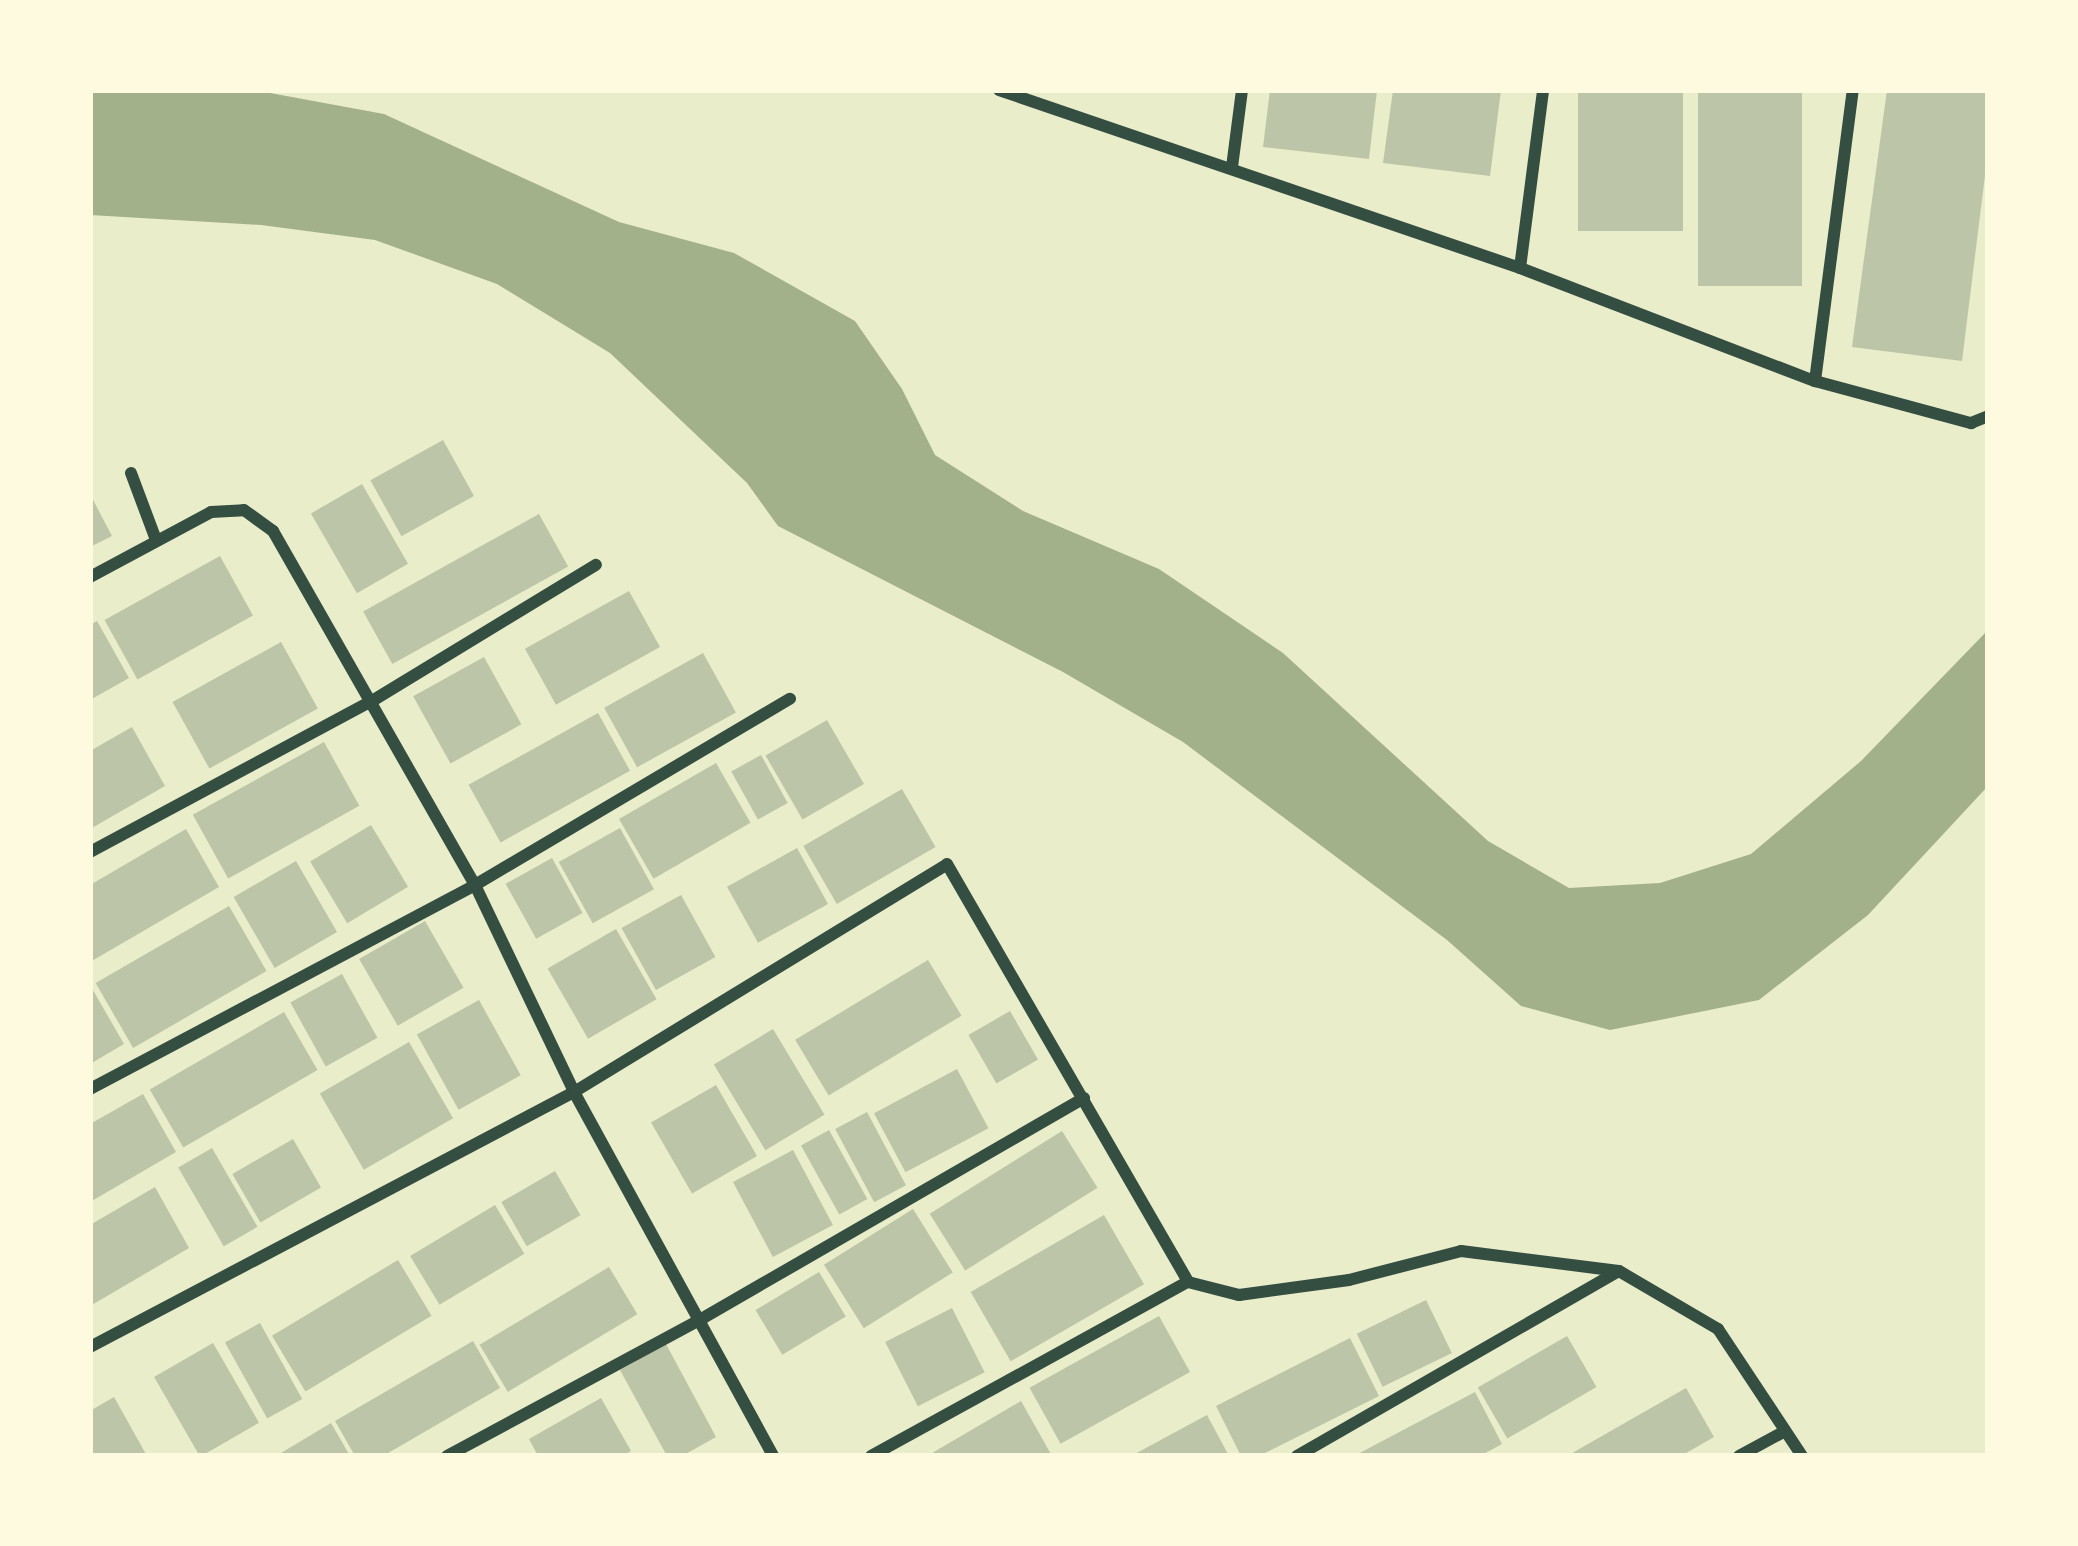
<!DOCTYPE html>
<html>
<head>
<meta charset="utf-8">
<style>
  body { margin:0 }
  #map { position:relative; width:2078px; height:1546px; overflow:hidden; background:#e9edc9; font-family:Lato,sans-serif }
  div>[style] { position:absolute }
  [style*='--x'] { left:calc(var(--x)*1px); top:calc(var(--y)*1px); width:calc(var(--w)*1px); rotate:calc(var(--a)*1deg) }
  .water>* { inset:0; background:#a3b18a }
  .building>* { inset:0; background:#bcc5a7; transform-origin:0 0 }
  .minor>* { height:12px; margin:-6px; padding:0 6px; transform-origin:6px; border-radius:6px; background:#344e41 }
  span { translate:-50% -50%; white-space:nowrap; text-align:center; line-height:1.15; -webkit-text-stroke:9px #fefae0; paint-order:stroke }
  .frame { position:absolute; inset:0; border:93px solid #fefae0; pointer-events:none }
</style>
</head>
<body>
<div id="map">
  <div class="water">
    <i style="clip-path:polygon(90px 90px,254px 90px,384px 114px,619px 222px,734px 253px,855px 321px,902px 389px,935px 455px,1023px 511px,1159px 569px,1283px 653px,1488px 841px,1569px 888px,1660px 883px,1751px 854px,1861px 761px,1988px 630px,1988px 786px,1868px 915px,1759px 1000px,1610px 1030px,1521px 1006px,1447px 940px,1183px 742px,1063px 672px,778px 526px,747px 483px,610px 353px,497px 284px,375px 240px,261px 225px,90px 215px)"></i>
  </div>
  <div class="building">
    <i style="clip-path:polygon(1270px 90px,1377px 90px,1369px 159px,1263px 147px)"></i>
    <i style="clip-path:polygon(1393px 90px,1501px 90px,1490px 176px,1383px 163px)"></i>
    <i style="left:1578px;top:90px;width:105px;height:141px"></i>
    <i style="left:1698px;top:90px;width:104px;height:196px"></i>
    <i style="clip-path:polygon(1887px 90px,1988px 90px,1988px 151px,1962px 361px,1852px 347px)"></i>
    <i style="left:443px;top:440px;width:64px;height:83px;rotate:61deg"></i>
    <i style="left:362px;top:484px;width:92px;height:59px;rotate:60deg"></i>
    <i style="clip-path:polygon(90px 494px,112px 536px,90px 547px)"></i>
    <i style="left:539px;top:514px;width:60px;height:201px;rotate:61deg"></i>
    <i style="left:220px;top:556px;width:68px;height:132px;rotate:61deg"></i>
    <i style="left:629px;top:591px;width:64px;height:119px;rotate:61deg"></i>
    <i style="clip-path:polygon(97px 621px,129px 678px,90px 700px,90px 625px)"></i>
    <i style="left:281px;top:642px;width:76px;height:124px;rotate:61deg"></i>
    <i style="left:703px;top:653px;width:68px;height:113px;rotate:61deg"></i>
    <i style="left:484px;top:657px;width:77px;height:81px;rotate:61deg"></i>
    <i style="left:598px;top:713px;width:66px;height:148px;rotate:61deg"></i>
    <i style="left:827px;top:720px;width:74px;height:71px;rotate:60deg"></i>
    <i style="clip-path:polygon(132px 727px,165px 786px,90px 829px,90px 751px)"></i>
    <i style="left:324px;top:742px;width:73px;height:150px;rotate:61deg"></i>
    <i style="left:761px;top:755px;width:55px;height:34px;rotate:61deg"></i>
    <i style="left:716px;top:763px;width:69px;height:112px;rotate:60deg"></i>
    <i style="left:902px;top:789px;width:67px;height:114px;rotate:60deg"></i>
    <i style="left:371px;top:825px;width:72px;height:71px;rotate:59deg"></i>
    <i style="left:620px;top:828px;width:70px;height:70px;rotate:61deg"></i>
    <i style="clip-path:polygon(186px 829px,219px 887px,90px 962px,90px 885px)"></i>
    <i style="left:797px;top:848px;width:64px;height:80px;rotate:61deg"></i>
    <i style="left:552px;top:858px;width:63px;height:53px;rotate:61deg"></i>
    <i style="left:296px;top:861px;width:82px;height:72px;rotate:60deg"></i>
    <i style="left:681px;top:895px;width:71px;height:68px;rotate:61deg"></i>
    <i style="left:229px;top:906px;width:75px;height:154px;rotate:60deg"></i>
    <i style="left:425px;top:921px;width:77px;height:76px;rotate:60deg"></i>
    <i style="left:616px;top:929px;width:81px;height:79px;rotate:60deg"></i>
    <i style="left:928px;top:960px;width:65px;height:155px;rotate:59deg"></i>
    <i style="left:342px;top:974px;width:73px;height:59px;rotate:61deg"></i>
    <i style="clip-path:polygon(90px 985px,124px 1044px,90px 1064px)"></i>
    <i style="left:479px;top:1000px;width:86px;height:71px;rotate:61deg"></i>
    <i style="left:1010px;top:1011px;width:56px;height:48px;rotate:60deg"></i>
    <i style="left:284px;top:1012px;width:67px;height:155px;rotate:60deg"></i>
    <i style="left:773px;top:1029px;width:100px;height:69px;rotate:59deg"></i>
    <i style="left:409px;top:1042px;width:88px;height:103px;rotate:60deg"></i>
    <i style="left:957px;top:1069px;width:67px;height:94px;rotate:62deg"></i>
    <i style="left:716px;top:1085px;width:82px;height:75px;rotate:60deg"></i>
    <i style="clip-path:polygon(143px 1094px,176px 1152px,90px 1202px,90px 1124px)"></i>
    <i style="left:867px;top:1112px;width:83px;height:36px;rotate:62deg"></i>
    <i style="left:829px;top:1130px;width:79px;height:32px;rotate:61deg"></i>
    <i style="left:1062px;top:1131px;width:67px;height:156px;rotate:58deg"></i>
    <i style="left:293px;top:1139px;width:56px;height:70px;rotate:60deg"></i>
    <i style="left:212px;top:1148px;width:91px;height:39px;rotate:60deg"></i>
    <i style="left:793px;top:1150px;width:85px;height:68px;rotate:62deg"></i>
    <i style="left:555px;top:1171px;width:51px;height:62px;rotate:60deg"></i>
    <i style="clip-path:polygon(155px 1187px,189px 1248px,90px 1306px,90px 1225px)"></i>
    <i style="left:495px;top:1205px;width:57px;height:99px;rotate:59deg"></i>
    <i style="left:913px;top:1209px;width:75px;height:105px;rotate:58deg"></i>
    <i style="left:1104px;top:1215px;width:80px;height:154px;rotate:60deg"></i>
    <i style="left:398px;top:1260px;width:65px;height:147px;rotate:59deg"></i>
    <i style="left:609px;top:1267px;width:55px;height:151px;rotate:59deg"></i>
    <i style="left:819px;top:1272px;width:52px;height:74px;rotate:59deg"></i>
    <i style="left:1426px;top:1300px;width:59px;height:77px;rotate:64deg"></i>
    <i style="left:952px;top:1308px;width:72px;height:75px;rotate:63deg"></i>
    <i style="left:1159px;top:1316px;width:64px;height:148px;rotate:61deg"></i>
    <i style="left:260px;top:1323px;width:87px;height:40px;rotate:61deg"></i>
    <i style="left:1567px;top:1336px;width:59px;height:103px;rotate:60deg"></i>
    <i style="clip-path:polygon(1350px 1338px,1379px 1396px,1259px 1456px,1241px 1456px,1216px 1406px)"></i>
    <i style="clip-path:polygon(473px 1341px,500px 1388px,383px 1456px,355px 1456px,335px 1421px)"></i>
    <i style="left:213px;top:1343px;width:92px;height:68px;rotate:60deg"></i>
    <i style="clip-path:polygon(666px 1344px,716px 1437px,682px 1456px,667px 1456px,620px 1370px)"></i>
    <i style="clip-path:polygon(1686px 1388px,1714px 1437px,1681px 1456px,1567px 1456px)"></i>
    <i style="clip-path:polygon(1475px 1392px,1502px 1444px,1480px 1456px,1354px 1456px)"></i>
    <i style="clip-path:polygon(114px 1397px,147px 1456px,90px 1456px,90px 1411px)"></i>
    <i style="clip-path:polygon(601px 1398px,631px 1451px,623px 1456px,538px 1456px,529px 1439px)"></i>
    <i style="clip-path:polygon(1021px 1401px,1052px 1456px,927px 1456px)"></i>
    <i style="clip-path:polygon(1207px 1415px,1229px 1456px,1131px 1456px)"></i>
    <i style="clip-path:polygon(331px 1423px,350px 1456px,276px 1456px)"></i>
  </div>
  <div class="minor">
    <i style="--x:999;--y:90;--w:551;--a:18.86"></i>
    <i style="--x:1520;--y:268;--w:316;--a:21"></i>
    <i style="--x:1815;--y:381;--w:162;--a:15.1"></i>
    <i style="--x:1971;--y:423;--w:18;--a:-22"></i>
    <i style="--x:1232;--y:167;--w:78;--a:-82.6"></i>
    <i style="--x:1520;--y:268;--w:179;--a:-82.6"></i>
    <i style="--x:1815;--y:381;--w:293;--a:-82.6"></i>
    <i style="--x:131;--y:473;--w:72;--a:69.5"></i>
    <i style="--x:90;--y:577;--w:137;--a:-28.2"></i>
    <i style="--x:211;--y:512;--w:33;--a:-3"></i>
    <i style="--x:244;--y:510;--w:36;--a:36"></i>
    <i style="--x:273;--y:531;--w:408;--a:60.3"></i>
    <i style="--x:475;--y:885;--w:229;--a:64.4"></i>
    <i style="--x:574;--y:1092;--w:415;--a:61.3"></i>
    <i style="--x:90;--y:852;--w:320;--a:-28.2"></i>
    <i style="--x:372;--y:701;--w:262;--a:-31.3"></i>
    <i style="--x:90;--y:1089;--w:436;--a:-27.9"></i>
    <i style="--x:475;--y:885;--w:366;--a:-30.6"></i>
    <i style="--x:90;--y:1347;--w:547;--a:-27.78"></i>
    <i style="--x:574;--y:1092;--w:437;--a:-31.4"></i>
    <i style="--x:947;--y:864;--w:482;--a:60"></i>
    <i style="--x:1188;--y:1282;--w:53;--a:14.3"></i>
    <i style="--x:1239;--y:1295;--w:111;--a:-7.8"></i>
    <i style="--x:1349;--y:1280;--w:116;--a:-14.5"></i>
    <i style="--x:1461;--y:1251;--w:159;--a:7.2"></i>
    <i style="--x:1619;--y:1271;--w:115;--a:30.4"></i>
    <i style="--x:1718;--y:1329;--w:152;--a:56.5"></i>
    <i style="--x:447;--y:1456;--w:291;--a:-28.3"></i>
    <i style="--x:703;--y:1318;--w:440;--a:-30"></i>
    <i style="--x:871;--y:1456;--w:362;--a:-28.8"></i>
    <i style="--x:1297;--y:1456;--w:371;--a:-29.9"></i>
    <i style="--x:1739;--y:1456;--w:52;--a:-28.5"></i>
  </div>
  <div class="frame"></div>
</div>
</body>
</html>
